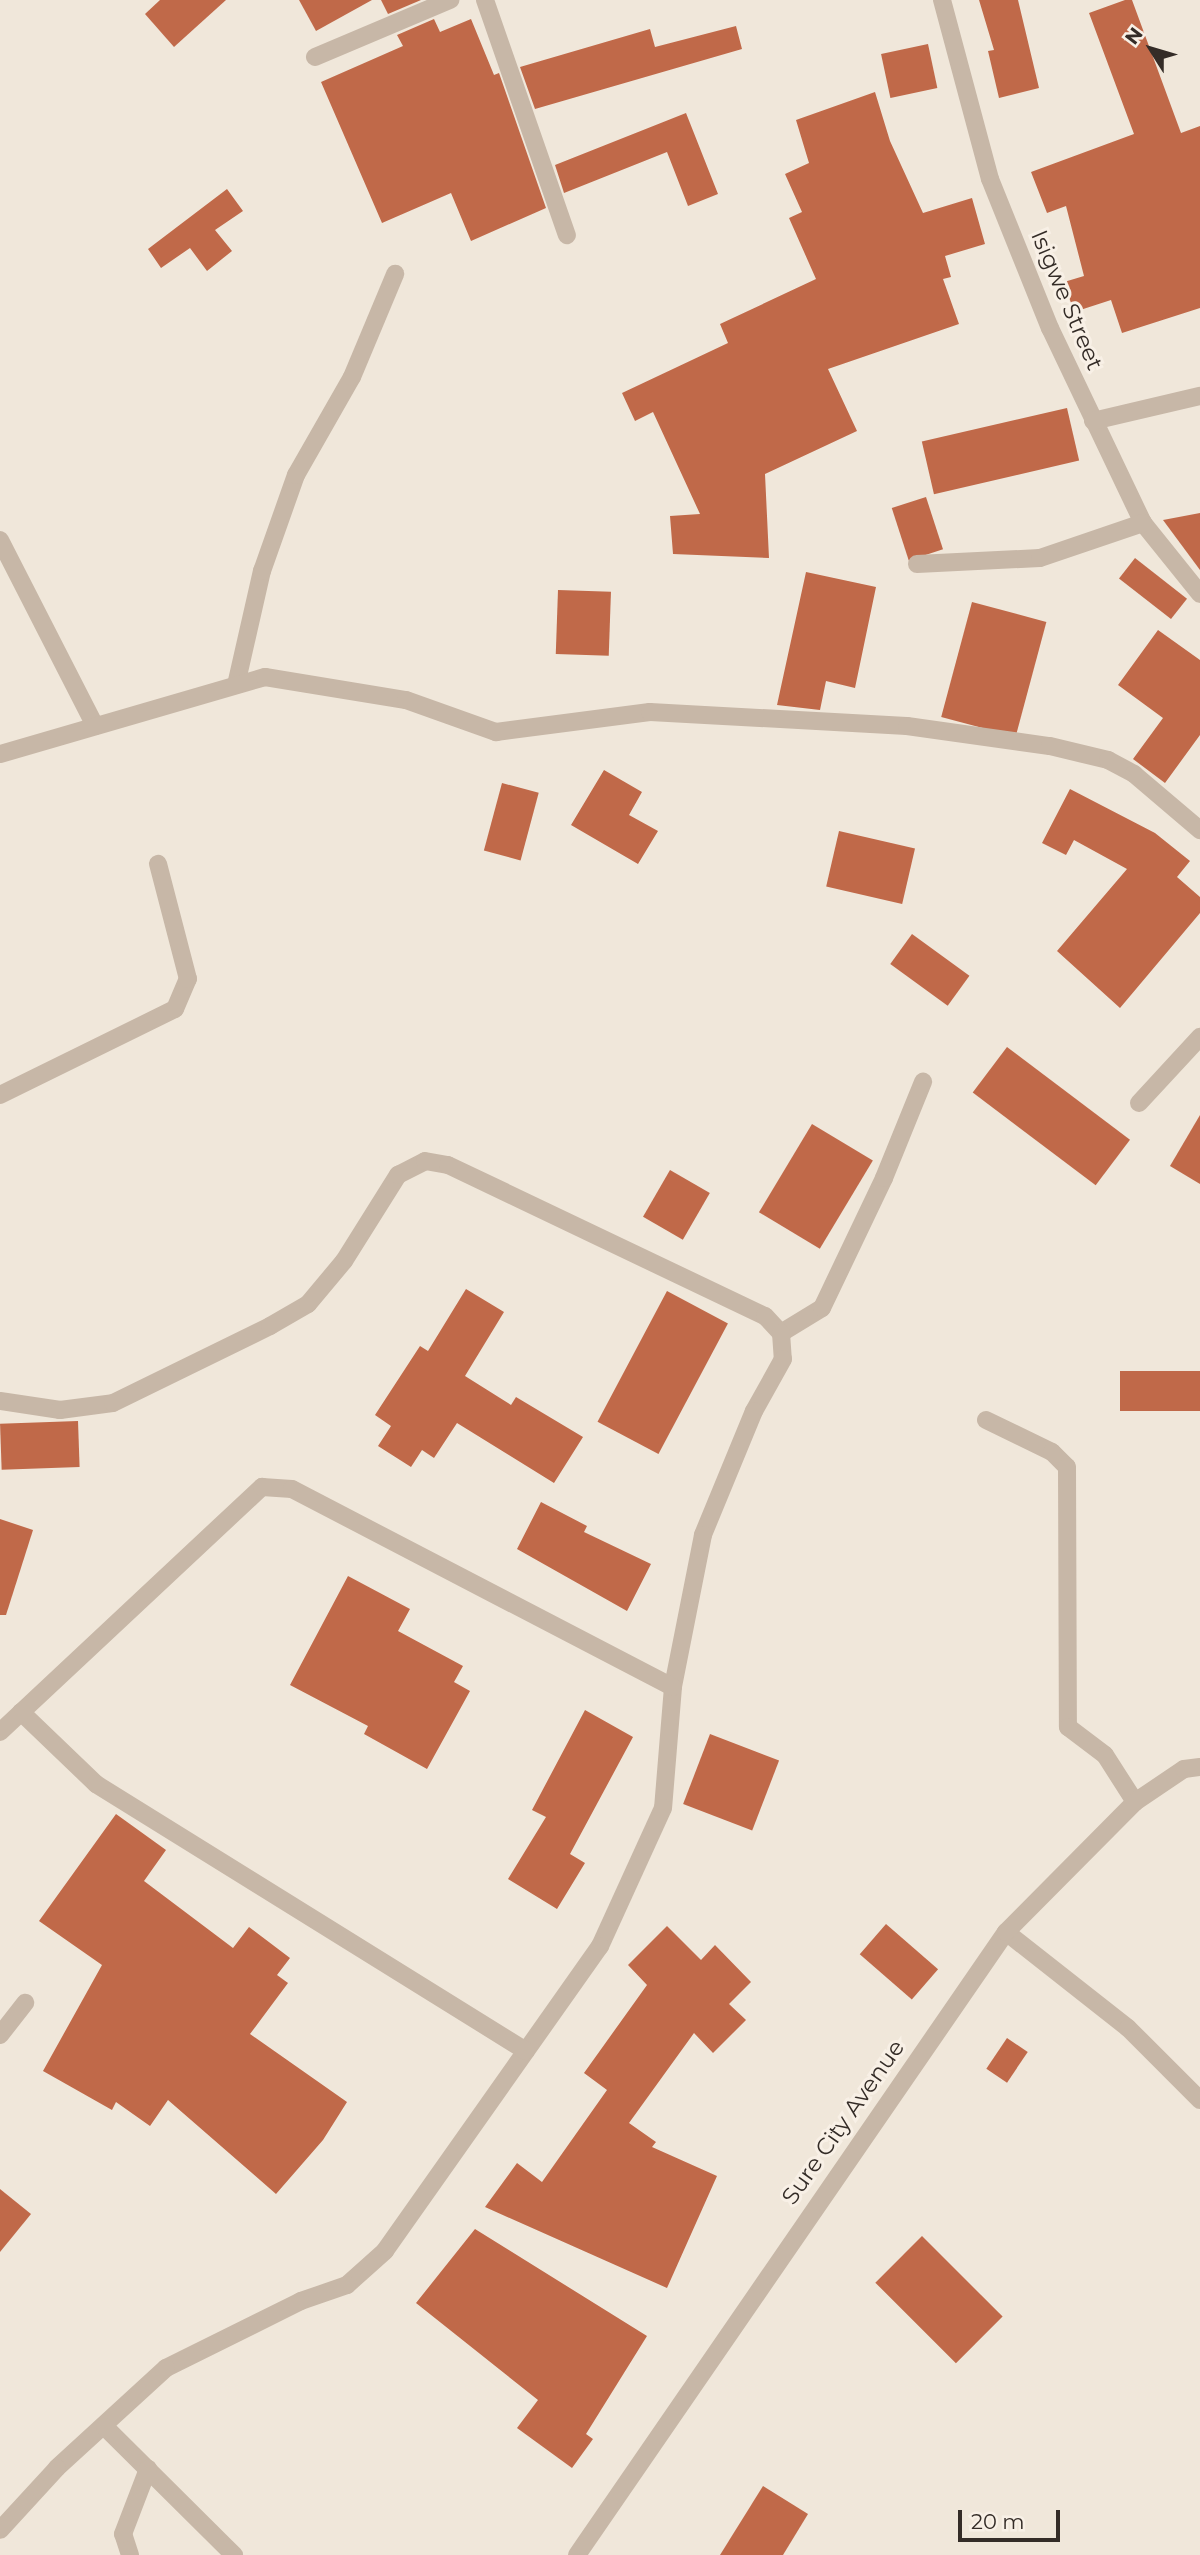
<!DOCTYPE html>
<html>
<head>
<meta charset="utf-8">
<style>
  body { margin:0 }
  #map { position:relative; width:1200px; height:2555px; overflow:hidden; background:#f0e7da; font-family:Montserrat,sans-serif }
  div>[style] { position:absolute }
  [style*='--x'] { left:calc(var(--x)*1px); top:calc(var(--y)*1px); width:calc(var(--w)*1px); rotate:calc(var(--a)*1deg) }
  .building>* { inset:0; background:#c06949; transform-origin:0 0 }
  .minor>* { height:18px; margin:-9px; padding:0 9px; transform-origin:9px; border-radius:9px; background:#c7b7a7 }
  span { translate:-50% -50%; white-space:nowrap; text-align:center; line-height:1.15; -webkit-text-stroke:6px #f8f0e6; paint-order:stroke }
  .street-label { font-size:23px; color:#342c27 }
  .north { position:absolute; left:1116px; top:14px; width:70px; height:70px; -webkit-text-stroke:5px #f8f0e6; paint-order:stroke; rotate:307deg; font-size:19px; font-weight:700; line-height:28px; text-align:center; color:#342c27 }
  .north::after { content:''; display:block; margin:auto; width:24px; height:32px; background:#342c27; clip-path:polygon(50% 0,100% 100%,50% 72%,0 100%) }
  .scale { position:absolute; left:958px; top:2510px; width:102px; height:32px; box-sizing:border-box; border:4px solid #342c27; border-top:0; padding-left:9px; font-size:21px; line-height:24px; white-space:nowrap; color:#342c27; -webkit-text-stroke:5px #f8f0e6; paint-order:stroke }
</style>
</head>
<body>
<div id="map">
  <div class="building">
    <i style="clip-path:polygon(160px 0,226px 0,174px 47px,145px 14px)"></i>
    <i style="clip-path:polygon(299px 0,372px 0,316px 31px)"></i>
    <i style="clip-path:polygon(381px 0,421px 0,388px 14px)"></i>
    <i style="clip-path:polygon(979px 0,1018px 0,1039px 88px,999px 98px,988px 51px,994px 50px)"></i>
    <i style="clip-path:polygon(1125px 0,1132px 0,1181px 133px,1200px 126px,1200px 308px,1122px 333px,1111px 300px,1074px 312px,1064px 282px,1084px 276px,1066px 206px,1047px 213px,1031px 172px,1134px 134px,1089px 13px)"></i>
    <i style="clip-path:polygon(434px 19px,440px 32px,471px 19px,494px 75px,499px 73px,546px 208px,471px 241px,451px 193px,382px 223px,321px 82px,403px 46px,397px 35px)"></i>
    <i style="clip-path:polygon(736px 26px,742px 49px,535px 109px,520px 67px,650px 29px,655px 47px)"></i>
    <i style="left:928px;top:44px;width:45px;height:48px;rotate:78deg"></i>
    <i style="clip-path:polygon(875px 92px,890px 141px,923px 213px,972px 198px,985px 244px,945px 256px,951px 277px,943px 279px,959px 324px,828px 369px,857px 431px,765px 474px,769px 558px,673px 554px,670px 516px,700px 514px,653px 412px,635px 421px,622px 393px,728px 343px,720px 324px,816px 279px,789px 218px,802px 212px,785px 174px,809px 163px,796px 120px)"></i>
    <i style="clip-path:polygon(686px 113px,718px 194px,688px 206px,667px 152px,564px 193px,555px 165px)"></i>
    <i style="clip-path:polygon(227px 189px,243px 211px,215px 230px,232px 251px,207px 271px,190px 248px,161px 268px,148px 249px)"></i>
    <i style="left:1067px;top:408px;width:54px;height:149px;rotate:77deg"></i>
    <i style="left:926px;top:497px;width:55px;height:36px;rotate:72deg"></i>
    <i style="clip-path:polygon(1200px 513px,1200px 570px,1163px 520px)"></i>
    <i style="left:1135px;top:558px;width:66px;height:26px;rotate:38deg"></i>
    <i style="clip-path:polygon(806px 572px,876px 587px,855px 688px,826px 681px,820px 710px,777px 705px)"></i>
    <i style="left:558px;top:590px;width:53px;height:64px;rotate:2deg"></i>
    <i style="left:972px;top:602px;width:77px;height:119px;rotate:15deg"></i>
    <i style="clip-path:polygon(1158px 630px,1200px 660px,1200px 735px,1165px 783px,1133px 759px,1163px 718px,1118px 685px)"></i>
    <i style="clip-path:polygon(604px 770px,642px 792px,629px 815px,658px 831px,638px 864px,571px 825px)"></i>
    <i style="left:502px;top:783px;width:38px;height:70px;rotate:15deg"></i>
    <i style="clip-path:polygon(1070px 789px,1155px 833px,1190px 861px,1177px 877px,1200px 897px,1200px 913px,1120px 1008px,1057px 951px,1127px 869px,1074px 840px,1066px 855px,1042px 843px)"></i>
    <i style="left:839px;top:831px;width:78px;height:57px;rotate:13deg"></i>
    <i style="left:912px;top:934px;width:71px;height:37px;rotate:36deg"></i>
    <i style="left:1007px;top:1047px;width:154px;height:57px;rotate:37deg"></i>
    <i style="clip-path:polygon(1200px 1115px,1200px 1184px,1170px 1166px)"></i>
    <i style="left:812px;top:1124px;width:71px;height:103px;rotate:31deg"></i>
    <i style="left:670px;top:1170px;width:46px;height:54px;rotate:30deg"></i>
    <i style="clip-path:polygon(466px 1289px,504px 1312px,465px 1376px,511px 1405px,516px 1397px,583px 1437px,554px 1483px,457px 1423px,434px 1458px,422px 1450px,411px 1467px,378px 1446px,391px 1426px,375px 1415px,420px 1346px,428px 1351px)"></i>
    <i style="left:667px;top:1291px;width:69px;height:148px;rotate:28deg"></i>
    <i style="left:1200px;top:1371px;width:40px;height:80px;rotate:90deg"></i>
    <i style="left:78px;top:1421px;width:46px;height:78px;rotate:88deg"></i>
    <i style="clip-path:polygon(541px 1502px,587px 1526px,584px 1532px,651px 1564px,627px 1611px,517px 1549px)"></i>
    <i style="clip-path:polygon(0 1519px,33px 1530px,6px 1615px,0 1615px)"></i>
    <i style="clip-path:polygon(348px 1576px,410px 1609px,398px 1631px,463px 1666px,454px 1682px,470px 1691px,427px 1769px,364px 1734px,368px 1726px,290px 1685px)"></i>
    <i style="clip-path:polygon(585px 1710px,633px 1737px,570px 1854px,585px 1863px,557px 1909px,508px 1879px,546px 1817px,532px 1810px)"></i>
    <i style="left:710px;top:1734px;width:74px;height:75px;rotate:21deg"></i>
    <i style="clip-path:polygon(116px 1814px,166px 1850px,144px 1881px,233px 1948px,249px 1927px,290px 1958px,277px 1975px,288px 1983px,250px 2034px,347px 2102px,323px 2140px,276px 2194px,168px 2100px,150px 2126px,116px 2102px,112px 2110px,43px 2071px,102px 1965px,39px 1921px)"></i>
    <i style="left:886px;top:1924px;width:69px;height:40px;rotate:41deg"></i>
    <i style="clip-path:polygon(667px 1926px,701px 1960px,715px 1945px,751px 1982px,729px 2004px,746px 2020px,713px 2053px,694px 2033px,629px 2123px,656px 2142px,652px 2147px,717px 2176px,667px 2288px,485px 2207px,517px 2163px,542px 2182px,607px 2090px,584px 2073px,647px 1985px,628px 1965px)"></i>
    <i style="left:1007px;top:2038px;width:25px;height:37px;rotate:34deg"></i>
    <i style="clip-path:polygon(0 2189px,31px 2214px,0 2252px)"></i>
    <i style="clip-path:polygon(475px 2229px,647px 2336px,586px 2434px,593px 2439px,572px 2468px,517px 2428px,538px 2400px,416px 2303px)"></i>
    <i style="left:922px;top:2236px;width:114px;height:66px;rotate:45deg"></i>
    <i style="clip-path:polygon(763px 2486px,808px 2514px,783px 2555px,720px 2555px)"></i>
  </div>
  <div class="minor">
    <i style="--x:485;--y:0;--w:249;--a:70.8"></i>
    <i style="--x:942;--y:0;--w:185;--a:75"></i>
    <i style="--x:990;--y:179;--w:161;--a:68.1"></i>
    <i style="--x:1050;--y:328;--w:216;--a:64.5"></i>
    <i style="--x:1143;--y:523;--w:91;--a:51.2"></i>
    <i style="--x:315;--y:57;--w:147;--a:-22.9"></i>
    <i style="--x:1093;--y:421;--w:110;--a:-13.2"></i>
    <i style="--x:0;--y:540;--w:209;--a:62.9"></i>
    <i style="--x:917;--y:564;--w:123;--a:-2.8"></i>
    <i style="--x:1040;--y:558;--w:109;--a:-18.8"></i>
    <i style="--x:236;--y:685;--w:117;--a:-77.2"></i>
    <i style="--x:262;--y:571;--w:102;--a:-70.5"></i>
    <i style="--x:296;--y:475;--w:113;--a:-60.3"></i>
    <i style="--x:352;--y:377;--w:112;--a:-67.3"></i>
    <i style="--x:0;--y:754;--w:276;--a:-16.2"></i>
    <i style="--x:265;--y:677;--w:143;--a:9.3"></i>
    <i style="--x:406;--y:700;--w:96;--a:19.6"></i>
    <i style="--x:496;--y:732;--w:155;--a:-7.4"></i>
    <i style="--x:650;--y:712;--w:257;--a:3.1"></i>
    <i style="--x:907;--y:726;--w:144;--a:8"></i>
    <i style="--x:1050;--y:746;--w:60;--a:13.6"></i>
    <i style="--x:1108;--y:760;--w:30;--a:28"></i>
    <i style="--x:1134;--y:774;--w:87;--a:40.3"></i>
    <i style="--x:0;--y:1095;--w:195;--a:-26.2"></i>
    <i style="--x:175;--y:1009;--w:33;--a:-67"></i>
    <i style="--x:188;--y:979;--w:119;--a:-104.6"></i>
    <i style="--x:1139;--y:1103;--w:90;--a:-47.3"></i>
    <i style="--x:781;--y:1333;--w:48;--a:-31.4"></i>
    <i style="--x:822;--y:1308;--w:144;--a:-64.5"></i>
    <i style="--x:884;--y:1178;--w:104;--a:-67.9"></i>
    <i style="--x:0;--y:1401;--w:61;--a:8.5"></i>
    <i style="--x:60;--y:1410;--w:53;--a:-7.5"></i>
    <i style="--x:113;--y:1403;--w:175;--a:-26.1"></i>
    <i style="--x:270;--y:1326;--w:44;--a:-30.1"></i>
    <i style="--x:308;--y:1304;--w:56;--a:-50.1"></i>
    <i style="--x:344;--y:1261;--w:102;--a:-57.9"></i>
    <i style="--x:398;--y:1175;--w:30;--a:-27"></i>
    <i style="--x:425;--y:1161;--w:23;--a:10"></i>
    <i style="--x:448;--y:1165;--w:351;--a:25.5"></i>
    <i style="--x:765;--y:1316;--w:23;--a:47"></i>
    <i style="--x:781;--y:1333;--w:26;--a:86"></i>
    <i style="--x:783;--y:1359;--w:60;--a:119.1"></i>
    <i style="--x:754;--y:1411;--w:134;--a:112.4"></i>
    <i style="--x:703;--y:1535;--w:155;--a:101.2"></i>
    <i style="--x:673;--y:1687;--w:121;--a:94.7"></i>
    <i style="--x:663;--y:1808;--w:152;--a:114.5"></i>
    <i style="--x:600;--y:1946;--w:373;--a:125.2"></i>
    <i style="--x:385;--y:2251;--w:51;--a:138.2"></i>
    <i style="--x:347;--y:2285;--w:49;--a:160.8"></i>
    <i style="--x:301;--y:2301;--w:151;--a:153.6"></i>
    <i style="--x:166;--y:2368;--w:148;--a:137.5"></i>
    <i style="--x:57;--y:2468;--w:84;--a:132.6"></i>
    <i style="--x:986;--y:1420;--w:73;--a:25.9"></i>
    <i style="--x:1052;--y:1452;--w:21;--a:45"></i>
    <i style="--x:1067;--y:1467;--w:260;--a:89.8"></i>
    <i style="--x:1068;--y:1727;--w:46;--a:37.1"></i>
    <i style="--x:1105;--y:1755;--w:56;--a:57.4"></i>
    <i style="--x:21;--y:1712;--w:104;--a:43.8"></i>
    <i style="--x:96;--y:1784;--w:506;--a:31.84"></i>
    <i style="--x:0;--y:1732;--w:359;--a:-43.1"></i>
    <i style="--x:262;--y:1487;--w:30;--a:4"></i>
    <i style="--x:292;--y:1489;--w:429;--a:27.5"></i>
    <i style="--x:1006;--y:1932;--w:155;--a:38.2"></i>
    <i style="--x:1128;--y:2028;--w:102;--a:45"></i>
    <i style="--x:0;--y:2035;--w:41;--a:-52"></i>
    <i style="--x:105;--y:2427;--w:182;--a:44.8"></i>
    <i style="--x:130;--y:2555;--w:22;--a:-108"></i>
    <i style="--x:123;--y:2534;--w:70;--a:-69"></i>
    <i style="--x:577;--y:2555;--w:756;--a:-55.45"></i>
    <i style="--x:1006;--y:1932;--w:183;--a:-45.2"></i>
    <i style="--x:1135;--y:1802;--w:59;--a:-34"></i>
    <i style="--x:1184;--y:1769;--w:16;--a:-7"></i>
  </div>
  <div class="street-label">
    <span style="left:1067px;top:300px;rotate:67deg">Isigwe Street</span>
    <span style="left:843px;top:2122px;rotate:-55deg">Sure City Avenue</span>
  </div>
  <div class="north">N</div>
  <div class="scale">20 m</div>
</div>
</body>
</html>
